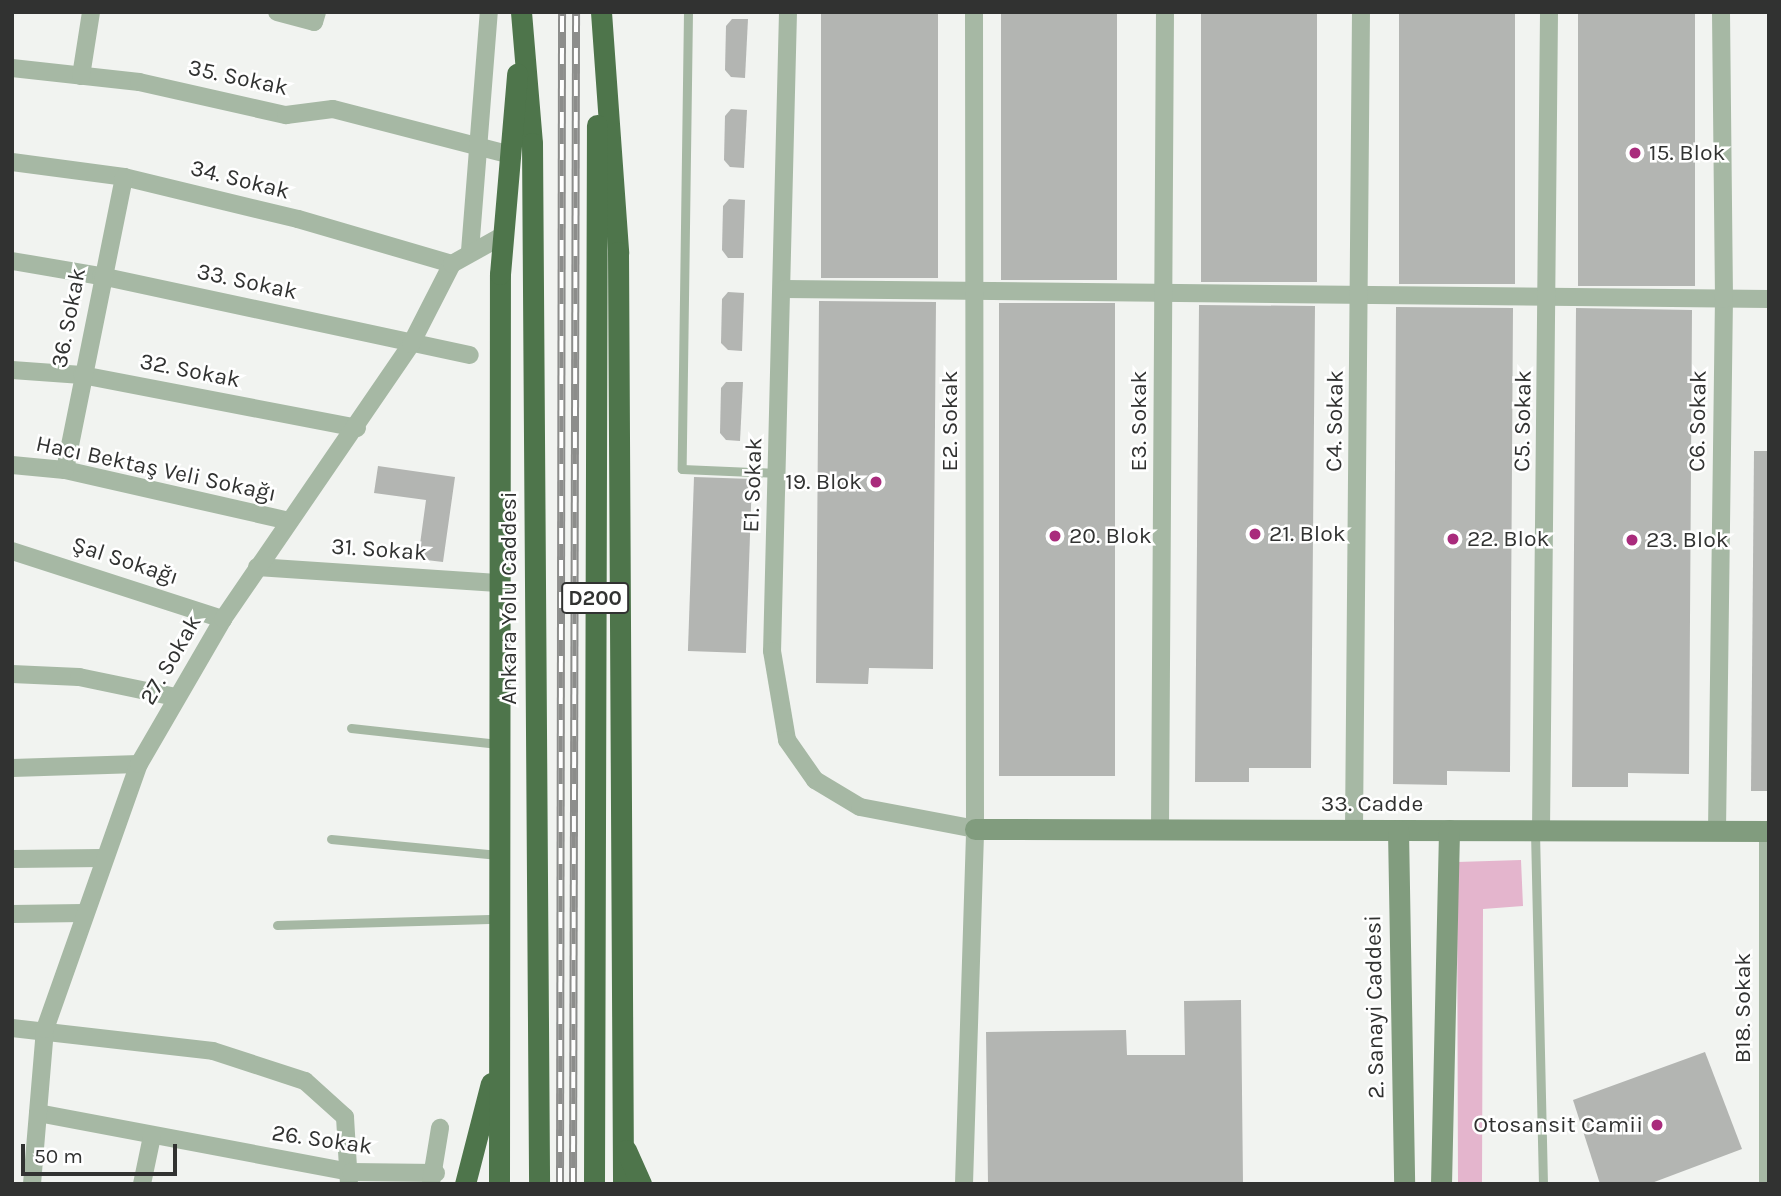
<!DOCTYPE html>
<html>
<head>
<meta charset="utf-8">
<style>
  body { margin:0 }
  #map { position:relative; width:1781px; height:1196px; overflow:hidden; background:#f1f3f0; font-family:Karla,sans-serif }
  div>[style] { position:absolute }
  [style*='--x'] { left:calc(var(--x)*1px); top:calc(var(--y)*1px); width:calc(var(--w)*1px); rotate:calc(var(--a)*1deg) }
  .green>* { inset:0; background:#e4b5cd }
  .building>* { inset:0; background:#b3b5b2; transform-origin:0 0 }
  .lane>* { height:9px; margin:-4.5px; padding:0 4.5px; transform-origin:4.5px; border-radius:4.5px; background:#a6b8a4 }
  .street>* { height:18px; margin:-9px; padding:0 9px; transform-origin:9px; border-radius:9px; background:#a6b8a4 }
  .secondary>* { height:21px; margin:-10.5px; padding:0 10.5px; transform-origin:10.5px; border-radius:10.5px; background:#819c7e }
  .highway>* { height:21px; margin:-10.5px; padding:0 10.5px; transform-origin:10.5px; border-radius:10.5px; background:#4e754b }
  .rail>* { height:8px; margin-top:-4px; transform-origin:0; background:repeating-linear-gradient(90deg,#fff 0 16px,#8c8d8b 0 32px); box-sizing:border-box; border-block:2px solid #8c8d8b }
  .dots>* { width:19px; height:19px; translate:-50% -50%; box-sizing:border-box; border:4px solid #fff; border-radius:50% }
  span { translate:-50% -50%; white-space:nowrap; text-align:center; line-height:1.15; -webkit-text-stroke:5px #fff; paint-order:stroke }
  .shield-label span { padding:2px 5px; background:#fff; border:2px solid; border-radius:5px; -webkit-text-stroke-width:0 }
  .shield-label { font-size:21px; color:#313231; font-weight:700 }
  .street-label { font-size:23px; color:#313231 }
  .poi-label { font-size:23px; color:#313231 }
  .left { translate:0 -50%; text-align:left }
  .right { translate:-100% -50%; text-align:right }
  .frame { position:absolute; inset:0; border:14px solid #313231; pointer-events:none }
  .scale { position:absolute; left:21px; top:1144px; width:156px; height:32px; box-sizing:border-box; border:4px solid #313231; border-top:0; padding-left:9px; font-size:21px; line-height:24px; white-space:nowrap; color:#313231; -webkit-text-stroke:5px #fff; paint-order:stroke }
</style>
</head>
<body>
<div id="map">
  <div class="green">
    <i style="clip-path:polygon(1521px 860px,1523px 906px,1483px 909px,1482px 1184px,1458px 1184px,1457px 862px)"></i>
  </div>
  <div class="building">
    <i style="left:821px;top:12px;width:117px;height:266px"></i>
    <i style="left:1001px;top:12px;width:116px;height:268px"></i>
    <i style="left:1201px;top:12px;width:116px;height:270px"></i>
    <i style="left:1399px;top:12px;width:116px;height:272px"></i>
    <i style="left:1578px;top:12px;width:117px;height:274px"></i>
    <i style="clip-path:polygon(732px 19px,748px 19px,745px 78px,731px 77px,725px 70px,726px 26px)"></i>
    <i style="clip-path:polygon(731px 109px,747px 110px,744px 168px,730px 167px,724px 160px,725px 116px)"></i>
    <i style="clip-path:polygon(729px 199px,745px 200px,743px 258px,728px 258px,722px 250px,723px 206px)"></i>
    <i style="clip-path:polygon(728px 292px,744px 293px,742px 351px,728px 350px,721px 343px,722px 299px)"></i>
    <i style="clip-path:polygon(819px 301px,936px 302px,933px 669px,869px 668px,868px 684px,816px 683px)"></i>
    <i style="left:999px;top:303px;width:116px;height:473px"></i>
    <i style="clip-path:polygon(1199px 305px,1315px 306px,1311px 768px,1249px 768px,1249px 782px,1195px 782px)"></i>
    <i style="clip-path:polygon(1396px 307px,1513px 308px,1510px 772px,1447px 771px,1447px 785px,1393px 784px)"></i>
    <i style="clip-path:polygon(1576px 308px,1692px 310px,1689px 774px,1628px 773px,1628px 787px,1572px 787px)"></i>
    <i style="clip-path:polygon(726px 382px,743px 382px,740px 441px,726px 440px,720px 433px,721px 388px)"></i>
    <i style="clip-path:polygon(1754px 451px,1769px 451px,1769px 791px,1751px 791px)"></i>
    <i style="clip-path:polygon(378px 466px,455px 477px,443px 562px,418px 559px,426px 500px,374px 493px)"></i>
    <i style="left:694px;top:477px;width:58px;height:174px;rotate:2deg"></i>
    <i style="clip-path:polygon(1241px 1000px,1243px 1184px,988px 1184px,986px 1032px,1126px 1030px,1127px 1055px,1185px 1055px,1184px 1001px)"></i>
    <i style="clip-path:polygon(1705px 1052px,1742px 1149px,1649px 1184px,1600px 1184px,1573px 1100px)"></i>
  </div>
  <div class="lane">
    <i style="--x:688;--y:12;--w:457;--a:90.8"></i>
    <i style="--x:682;--y:469;--w:96;--a:2.4"></i>
    <i style="--x:351;--y:728;--w:148;--a:6.2"></i>
    <i style="--x:1535;--y:832;--w:352;--a:88.7"></i>
    <i style="--x:331;--y:839;--w:168;--a:5.5"></i>
    <i style="--x:277;--y:925;--w:221;--a:-1.6"></i>
  </div>
  <div class="street">
    <i style="--x:277;--y:12;--w:38;--a:15"></i>
    <i style="--x:314;--y:22;--w:10;--a:-73"></i>
    <i style="--x:788;--y:12;--w:639;--a:91.43"></i>
    <i style="--x:772;--y:651;--w:90;--a:80.4"></i>
    <i style="--x:787;--y:740;--w:49;--a:55"></i>
    <i style="--x:815;--y:780;--w:52;--a:31"></i>
    <i style="--x:860;--y:807;--w:117;--a:10.8"></i>
    <i style="--x:12;--y:68;--w:128;--a:6.3"></i>
    <i style="--x:139;--y:82;--w:151;--a:12.7"></i>
    <i style="--x:286;--y:115;--w:47;--a:-7.3"></i>
    <i style="--x:333;--y:109;--w:180;--a:14.5"></i>
    <i style="--x:81;--y:76;--w:65;--a:-81.1"></i>
    <i style="--x:12;--y:162;--w:113;--a:7.6"></i>
    <i style="--x:124;--y:177;--w:179;--a:13.6"></i>
    <i style="--x:298;--y:219;--w:160;--a:16.3"></i>
    <i style="--x:470;--y:251;--w:240;--a:-85.5"></i>
    <i style="--x:12;--y:261;--w:90;--a:9.6"></i>
    <i style="--x:101;--y:276;--w:377;--a:12.1"></i>
    <i style="--x:784;--y:289;--w:985;--a:0.58"></i>
    <i style="--x:12;--y:370;--w:70;--a:4.1"></i>
    <i style="--x:82;--y:375;--w:280;--a:10.9"></i>
    <i style="--x:12;--y:465;--w:53;--a:5.4"></i>
    <i style="--x:65;--y:470;--w:230;--a:12.8"></i>
    <i style="--x:65;--y:470;--w:299;--a:-78.6"></i>
    <i style="--x:12;--y:551;--w:222;--a:17.9"></i>
    <i style="--x:257;--y:567;--w:241;--a:3.8"></i>
    <i style="--x:12;--y:674;--w:67;--a:2.6"></i>
    <i style="--x:79;--y:677;--w:99;--a:11.7"></i>
    <i style="--x:12;--y:768;--w:127;--a:-1.8"></i>
    <i style="--x:1160;--y:829;--w:817;--a:-89.65"></i>
    <i style="--x:1354;--y:830;--w:818;--a:-89.51"></i>
    <i style="--x:1541;--y:831;--w:819;--a:-89.44"></i>
    <i style="--x:1717;--y:831;--w:532;--a:-89.25"></i>
    <i style="--x:1724;--y:299;--w:287;--a:-90.6"></i>
    <i style="--x:1768;--y:831;--w:353;--a:90"></i>
    <i style="--x:12;--y:859;--w:90;--a:-0.6"></i>
    <i style="--x:12;--y:914;--w:71;--a:-0.8"></i>
    <i style="--x:12;--y:1028;--w:202;--a:6.5"></i>
    <i style="--x:213;--y:1051;--w:97;--a:18.1"></i>
    <i style="--x:305;--y:1081;--w:54;--a:42"></i>
    <i style="--x:345;--y:1117;--w:67;--a:86.6"></i>
    <i style="--x:38;--y:1113;--w:319;--a:10.7"></i>
    <i style="--x:351;--y:1172;--w:85;--a:0.7"></i>
    <i style="--x:431;--y:1183;--w:56;--a:-80.7"></i>
    <i style="--x:32;--y:1184;--w:156;--a:-85.2"></i>
    <i style="--x:45;--y:1029;--w:281;--a:-70.5"></i>
    <i style="--x:139;--y:764;--w:168;--a:-59.9"></i>
    <i style="--x:223;--y:619;--w:333;--a:-55.6"></i>
    <i style="--x:411;--y:344;--w:90;--a:-62.9"></i>
    <i style="--x:452;--y:264;--w:57;--a:-29.2"></i>
    <i style="--x:142;--y:1184;--w:49;--a:-78.2"></i>
    <i style="--x:964;--y:1184;--w:355;--a:-88.2"></i>
    <i style="--x:975;--y:829;--w:817;--a:-90.07"></i>
  </div>
  <div class="secondary">
    <i style="--x:975;--y:829;--w:794;--a:0.14"></i>
    <i style="--x:1398;--y:830;--w:354;--a:89"></i>
    <i style="--x:1441;--y:1184;--w:354;--a:-88.7"></i>
  </div>
  <div class="highway">
    <i style="--x:521;--y:12;--w:131;--a:85.2"></i>
    <i style="--x:532;--y:143;--w:1041;--a:89.61"></i>
    <i style="--x:601;--y:12;--w:241;--a:85.9"></i>
    <i style="--x:618;--y:252;--w:932;--a:89.69"></i>
    <i style="--x:626;--y:1150;--w:37;--a:66"></i>
    <i style="--x:465;--y:1184;--w:104;--a:-75.6"></i>
    <i style="--x:499;--y:1184;--w:910;--a:-89.94"></i>
    <i style="--x:500;--y:274;--w:201;--a:-85.1"></i>
    <i style="--x:594;--y:1184;--w:1059;--a:-89.84"></i>
  </div>
  <div class="rail">
    <i style="--x:560;--y:1184;--w:1172;--a:-89.9"></i>
    <i style="--x:573;--y:1184;--w:1172;--a:-89.85"></i>
  </div>
  <div class="dots">
    <i style="left:1635px;top:153px;background:#a92b7c"></i>
    <i style="left:876px;top:482px;background:#a92b7c"></i>
    <i style="left:1255px;top:534px;background:#a92b7c"></i>
    <i style="left:1055px;top:536px;background:#a92b7c"></i>
    <i style="left:1453px;top:539px;background:#a92b7c"></i>
    <i style="left:1632px;top:540px;background:#a92b7c"></i>
    <i style="left:1657px;top:1125px;background:#a92b7c"></i>
  </div>
  <div class="shield-label">
    <span style="left:595px;top:598px">D200</span>
  </div>
  <div class="street-label">
    <span style="left:238px;top:78px;rotate:12deg">35. Sokak</span>
    <span style="left:240px;top:180px;rotate:14deg">34. Sokak</span>
    <span style="left:247px;top:282px;rotate:12deg">33. Sokak</span>
    <span style="left:69px;top:318px;rotate:-79deg">36. Sokak</span>
    <span style="left:190px;top:371px;rotate:11deg">32. Sokak</span>
    <span style="left:950px;top:421px;rotate:-90deg">E2. Sokak</span>
    <span style="left:1139px;top:421px;rotate:-90deg">E3. Sokak</span>
    <span style="left:1335px;top:421px;rotate:-89deg">C4. Sokak</span>
    <span style="left:1523px;top:421px;rotate:-89deg">C5. Sokak</span>
    <span style="left:1698px;top:421px;rotate:-89deg">C6. Sokak</span>
    <span style="left:156px;top:469px;rotate:12deg">Hacı Bektaş Veli Sokağı</span>
    <span style="left:753px;top:485px;rotate:-88deg">E1. Sokak</span>
    <span style="left:379px;top:550px;rotate:4deg">31. Sokak</span>
    <span style="left:125px;top:561px;rotate:18deg">Şal Sokağı</span>
    <span style="left:509px;top:598px;rotate:-90deg">Ankara Yolu Caddesi</span>
    <span style="left:171px;top:660px;rotate:-60deg">27. Sokak</span>
    <span style="left:1372px;top:804px">33. Cadde</span>
    <span style="left:1375px;top:1007px;rotate:-91deg">2. Sanayi Caddesi</span>
    <span style="left:1743px;top:1008px;rotate:-90deg">B18. Sokak</span>
    <span style="left:322px;top:1140px;rotate:8deg">26. Sokak</span>
  </div>
  <div class="poi-label">
    <span class="left" style="left:1649px;top:153px">15. Blok</span>
    <span class="right" style="left:862px;top:482px">19. Blok</span>
    <span class="left" style="left:1269px;top:534px">21. Blok</span>
    <span class="left" style="left:1069px;top:536px">20. Blok</span>
    <span class="left" style="left:1467px;top:539px">22. Blok</span>
    <span class="left" style="left:1646px;top:540px">23. Blok</span>
    <span class="right" style="left:1643px;top:1125px">Otosansit Camii</span>
  </div>
  <div class="frame"></div>
  <div class="scale">50 m</div>
</div>
</body>
</html>
